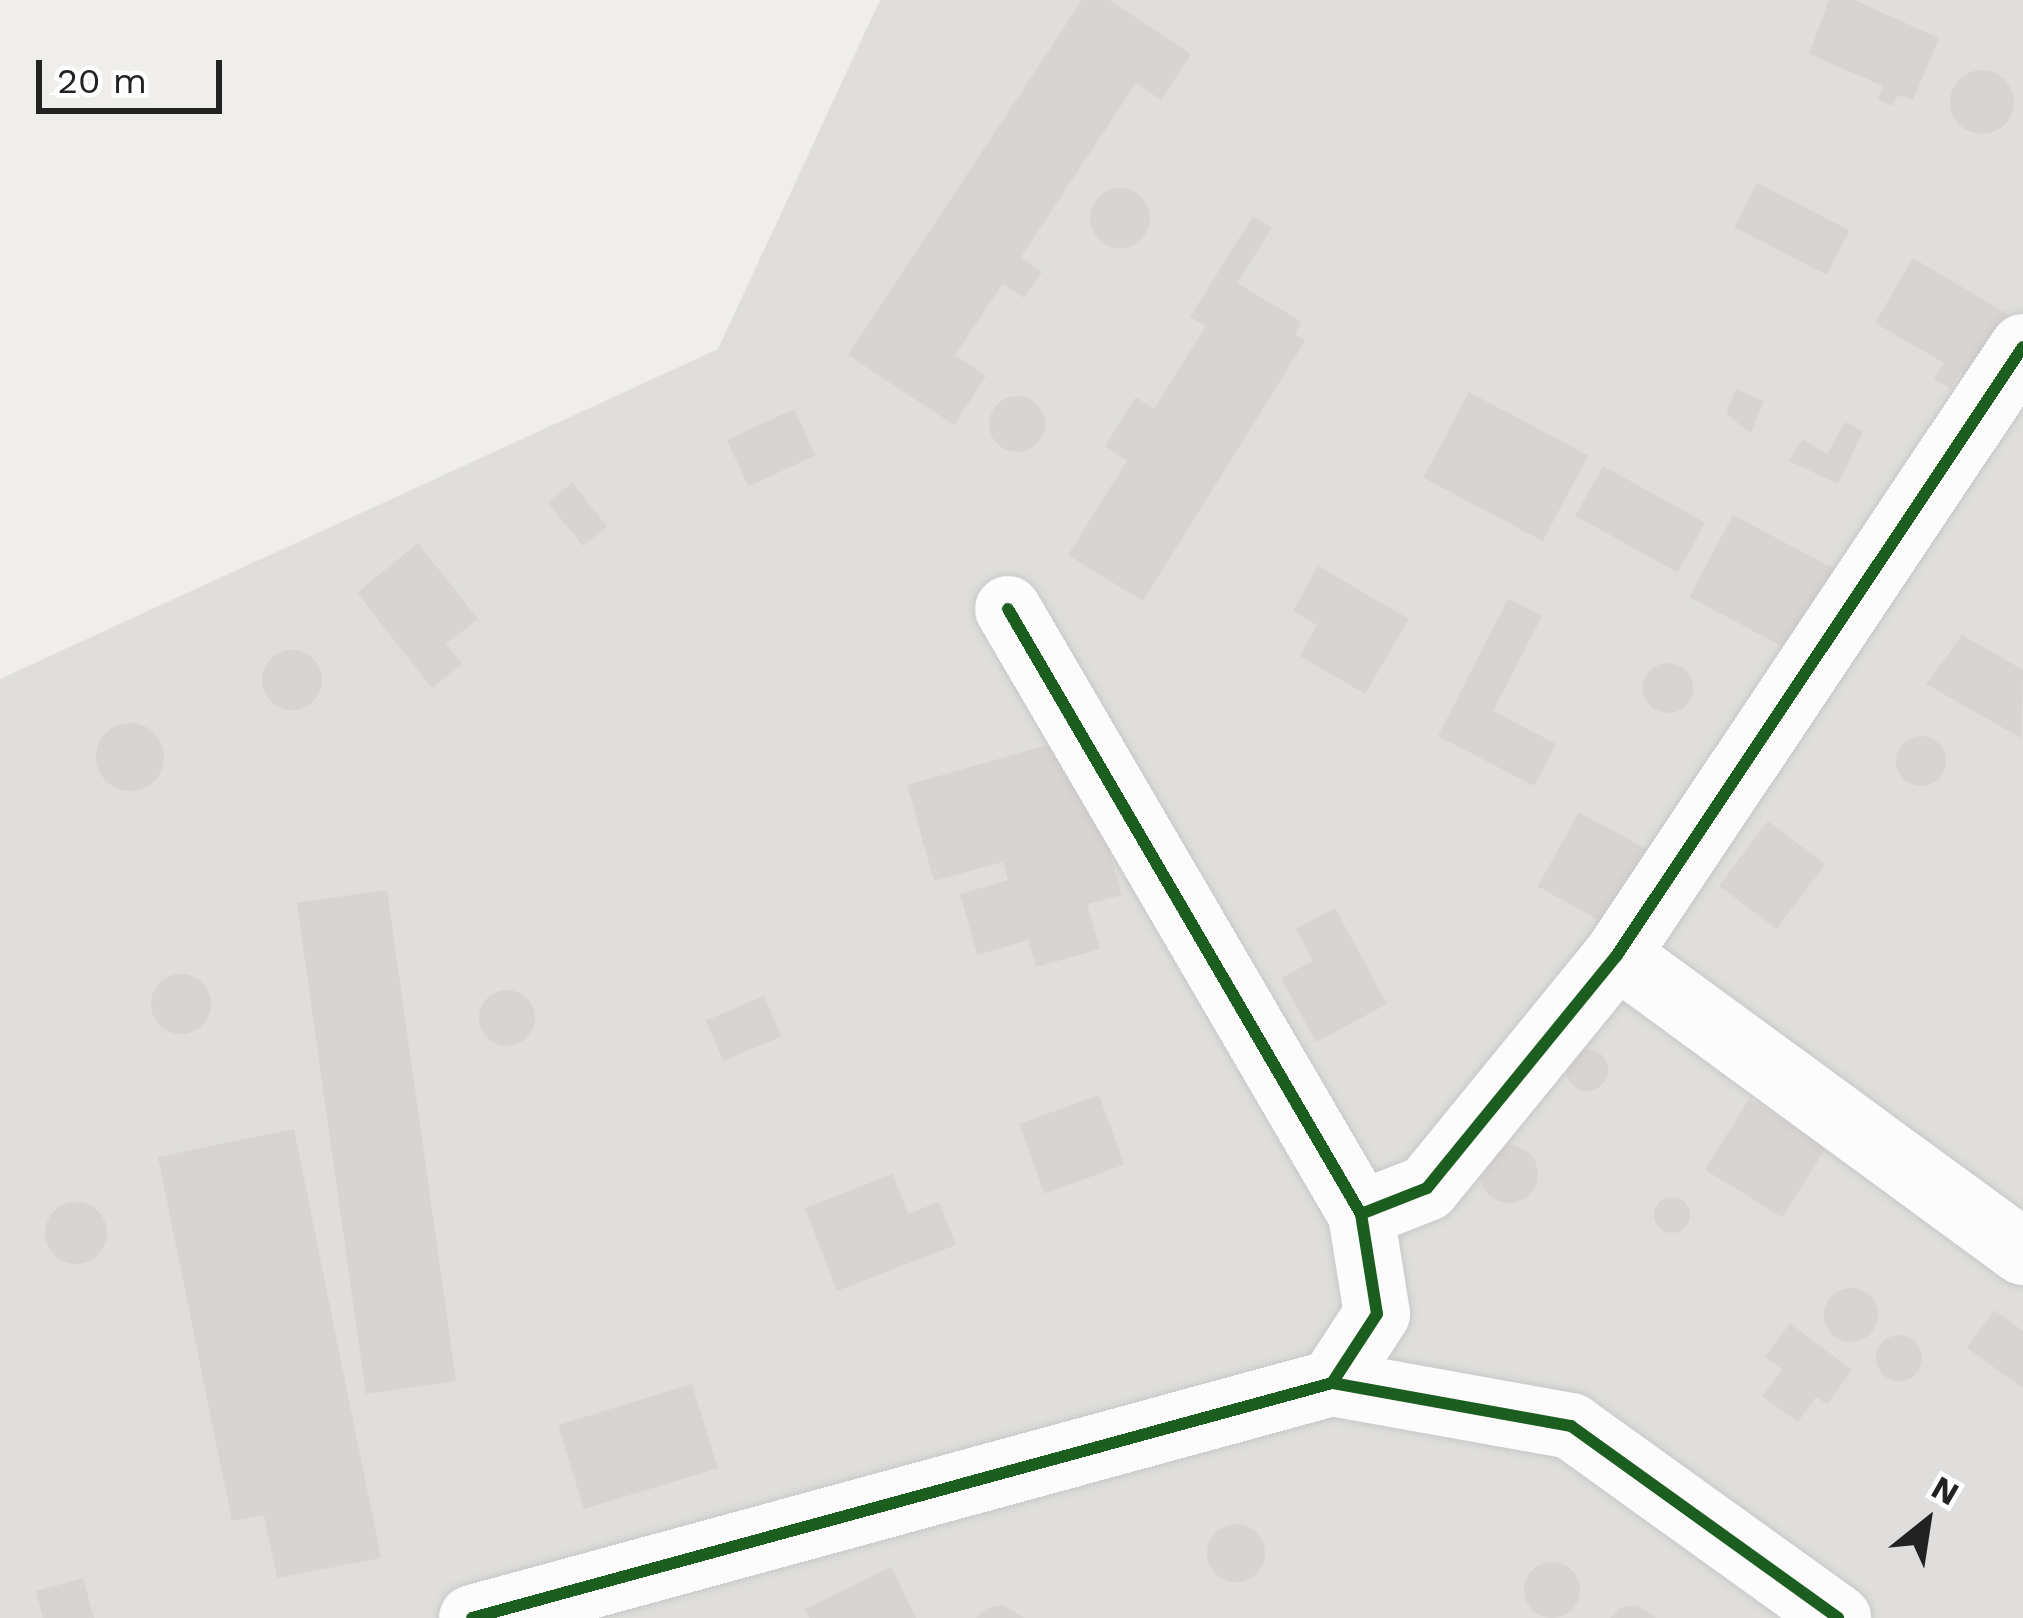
<!DOCTYPE html>
<html>
<head>
<meta charset="utf-8">
<style>
  body { margin:0 }
  #map { position:relative; width:2023px; height:1618px; overflow:hidden; background:#f0eeeb; font-family:"Work Sans",sans-serif }
  div>[style] { position:absolute }
  [style*='--x'] { left:calc(var(--x)*1px); top:calc(var(--y)*1px); width:calc(var(--w)*1px); rotate:calc(var(--a)*1deg) }
  .residential>* { inset:0; background:#dfdedc }
  .building>* { inset:0; background:#d7d4d2; transform-origin:0 0 }
  .round { border-radius:50% }
  .roads { filter:drop-shadow(0 0 3px #c9c8c7) drop-shadow(0 0 3px #c9c8c7) }
  .minor>* { height:66px; margin:-33px; padding:0 33px; transform-origin:33px; border-radius:33px; background:#fdfcfc }
  .cycleway>* { height:12px; margin:-6px; padding:0 6px; transform-origin:6px; border-radius:6px; background:#1b5e20 }
  span { translate:-50% -50%; white-space:nowrap; text-align:center; line-height:1.15; -webkit-text-stroke:10px #fff; paint-order:stroke }
  .north { position:absolute; left:1867px; top:1462px; width:120px; height:120px; -webkit-text-stroke:9px #fff; paint-order:stroke; rotate:30deg; font-size:33px; font-weight:700; line-height:48px; text-align:center; color:#222 }
  .north::after { content:''; display:block; margin:auto; width:42px; height:54px; background:#222; clip-path:polygon(50% 0,100% 100%,50% 72%,0 100%) }
  .scale { position:absolute; left:36px; top:60px; width:186px; height:54px; box-sizing:border-box; border:6px solid #222; border-top:0; padding-left:15px; font-size:36px; line-height:42px; white-space:nowrap; color:#222; -webkit-text-stroke:9px #fff; paint-order:stroke }
</style>
</head>
<body>
<div id="map">
  <div class="residential">
    <i style="clip-path:polygon(880px 0,2023px 0,2023px 1618px,0 1618px,0 679px,718px 349px)"></i>
  </div>
  <div class="building">
    <i style="clip-path:polygon(1082px 0,1109px 0,1191px 54px,1161px 100px,1136px 83px,1021px 257px,1042px 272px,1024px 298px,1003px 283px,955px 355px,986px 376px,954px 425px,848px 355px)"></i>
    <i style="clip-path:polygon(1829px 0,1854px 0,1939px 38px,1913px 100px,1898px 95px,1892px 106px,1878px 99px,1883px 86px,1809px 54px)"></i>
    <i class="round" style="left:1950px;top:70px;width:64px;height:64px"></i>
    <i style="left:1757px;top:183px;width:104px;height:50px;rotate:27deg"></i>
    <i class="round" style="left:1090px;top:188px;width:60px;height:60px"></i>
    <i style="clip-path:polygon(1253px 216px,1272px 228px,1237px 283px,1302px 322px,1295px 334px,1305px 341px,1143px 601px,1068px 555px,1127px 461px,1105px 446px,1136px 397px,1154px 409px,1206px 326px,1190px 317px)"></i>
    <i style="clip-path:polygon(1913px 258px,2009px 315px,1971px 379px,1960px 372px,1951px 389px,1934px 379px,1944px 363px,1875px 323px)"></i>
    <i style="clip-path:polygon(1736px 389px,1764px 401px,1751px 433px,1726px 414px)"></i>
    <i style="left:1469px;top:392px;width:135px;height:97px;rotate:28deg"></i>
    <i class="round" style="left:989px;top:396px;width:56px;height:56px"></i>
    <i style="left:794px;top:409px;width:51px;height:74px;rotate:65deg"></i>
    <i style="clip-path:polygon(1845px 422px,1863px 431px,1838px 484px,1789px 461px,1802px 439px,1827px 454px)"></i>
    <i style="left:1603px;top:466px;width:117px;height:57px;rotate:29deg"></i>
    <i style="left:572px;top:483px;width:56px;height:31px;rotate:51deg"></i>
    <i style="left:1733px;top:515px;width:119px;height:93px;rotate:28deg"></i>
    <i style="clip-path:polygon(418px 543px,478px 619px,446px 644px,462px 664px,432px 688px,357px 593px)"></i>
    <i style="clip-path:polygon(1318px 566px,1409px 619px,1365px 694px,1300px 656px,1317px 625px,1293px 611px)"></i>
    <i style="clip-path:polygon(1508px 599px,1542px 616px,1493px 711px,1556px 744px,1534px 786px,1438px 736px)"></i>
    <i style="clip-path:polygon(1962px 635px,2023px 670px,2021px 738px,1926px 684px)"></i>
    <i class="round" style="left:262px;top:650px;width:60px;height:60px"></i>
    <i class="round" style="left:1643px;top:663px;width:50px;height:50px"></i>
    <i class="round" style="left:96px;top:723px;width:68px;height:68px"></i>
    <i class="round" style="left:1896px;top:736px;width:50px;height:50px"></i>
    <i style="clip-path:polygon(1076px 737px,1122px 895px,1087px 904px,1100px 949px,1036px 967px,1028px 940px,977px 955px,960px 894px,1008px 880px,1003px 862px,934px 881px,907px 785px)"></i>
    <i style="left:1579px;top:812px;width:77px;height:85px;rotate:29deg"></i>
    <i style="left:1768px;top:821px;width:72px;height:81px;rotate:37deg"></i>
    <i style="left:387px;top:890px;width:496px;height:91px;rotate:82deg"></i>
    <i style="clip-path:polygon(1335px 908px,1387px 1004px,1316px 1042px,1281px 978px,1313px 961px,1296px 929px)"></i>
    <i class="round" style="left:151px;top:974px;width:60px;height:60px"></i>
    <i class="round" style="left:479px;top:990px;width:56px;height:56px"></i>
    <i style="left:764px;top:996px;width:44px;height:63px;rotate:67deg"></i>
    <i class="round" style="left:1566px;top:1049px;width:42px;height:42px"></i>
    <i style="left:1099px;top:1095px;width:74px;height:85px;rotate:70deg"></i>
    <i style="left:1749px;top:1099px;width:91px;height:83px;rotate:32deg"></i>
    <i style="clip-path:polygon(294px 1129px,381px 1558px,277px 1578px,264px 1515px,232px 1521px,158px 1157px)"></i>
    <i class="round" style="left:1480px;top:1145px;width:58px;height:58px"></i>
    <i style="clip-path:polygon(893px 1174px,908px 1214px,939px 1202px,956px 1245px,837px 1291px,805px 1208px)"></i>
    <i class="round" style="left:1654px;top:1197px;width:36px;height:36px"></i>
    <i class="round" style="left:45px;top:1202px;width:62px;height:62px"></i>
    <i class="round" style="left:1824px;top:1288px;width:54px;height:54px"></i>
    <i style="clip-path:polygon(1994px 1310px,2023px 1331px,2023px 1388px,1967px 1348px)"></i>
    <i style="clip-path:polygon(1790px 1323px,1852px 1370px,1827px 1404px,1816px 1397px,1798px 1422px,1762px 1396px,1782px 1369px,1765px 1357px)"></i>
    <i class="round" style="left:1876px;top:1335px;width:46px;height:46px"></i>
    <i style="left:692px;top:1384px;width:88px;height:140px;rotate:73deg"></i>
    <i class="round" style="left:1207px;top:1524px;width:58px;height:58px"></i>
    <i class="round" style="left:1524px;top:1562px;width:56px;height:56px"></i>
    <i style="clip-path:polygon(891px 1567px,916px 1618px,809px 1618px,805px 1609px)"></i>
    <i style="clip-path:polygon(83px 1578px,94px 1618px,43px 1618px,36px 1591px)"></i>
    <i style="clip-path:polygon(1003px 1605px,1024px 1618px,976px 1618px,987px 1608px)"></i>
    <i style="clip-path:polygon(1637px 1605px,1656px 1618px,1610px 1618px,1620px 1608px)"></i>
  </div>
  <div class="roads">
    <div class="minor">
      <i style="--x:1008;--y:609;--w:700;--a:59.74"></i>
      <i style="--x:1361;--y:1214;--w:101;--a:80.9"></i>
      <i style="--x:1377;--y:1314;--w:82;--a:123.1"></i>
      <i style="--x:1617;--y:955;--w:503;--a:36.19"></i>
      <i style="--x:1361;--y:1214;--w:71;--a:-21.5"></i>
      <i style="--x:1427;--y:1188;--w:301;--a:-50.8"></i>
      <i style="--x:1617;--y:955;--w:731;--a:-56.27"></i>
      <i style="--x:472;--y:1618;--w:892;--a:-15.28"></i>
      <i style="--x:1332;--y:1383;--w:243;--a:10.2"></i>
      <i style="--x:1571;--y:1426;--w:329;--a:35.7"></i>
    </div>
  </div>
  <div class="cycleway">
    <i style="--x:1008;--y:609;--w:700;--a:59.74"></i>
    <i style="--x:1361;--y:1214;--w:101;--a:80.9"></i>
    <i style="--x:1377;--y:1314;--w:82;--a:123.1"></i>
    <i style="--x:1361;--y:1214;--w:71;--a:-21.5"></i>
    <i style="--x:1427;--y:1188;--w:301;--a:-50.8"></i>
    <i style="--x:1617;--y:955;--w:731;--a:-56.27"></i>
    <i style="--x:472;--y:1618;--w:892;--a:-15.28"></i>
    <i style="--x:1332;--y:1383;--w:243;--a:10.2"></i>
    <i style="--x:1571;--y:1426;--w:329;--a:35.7"></i>
  </div>
  <div class="north">N</div>
  <div class="scale">20 m</div>
</div>
</body>
</html>
